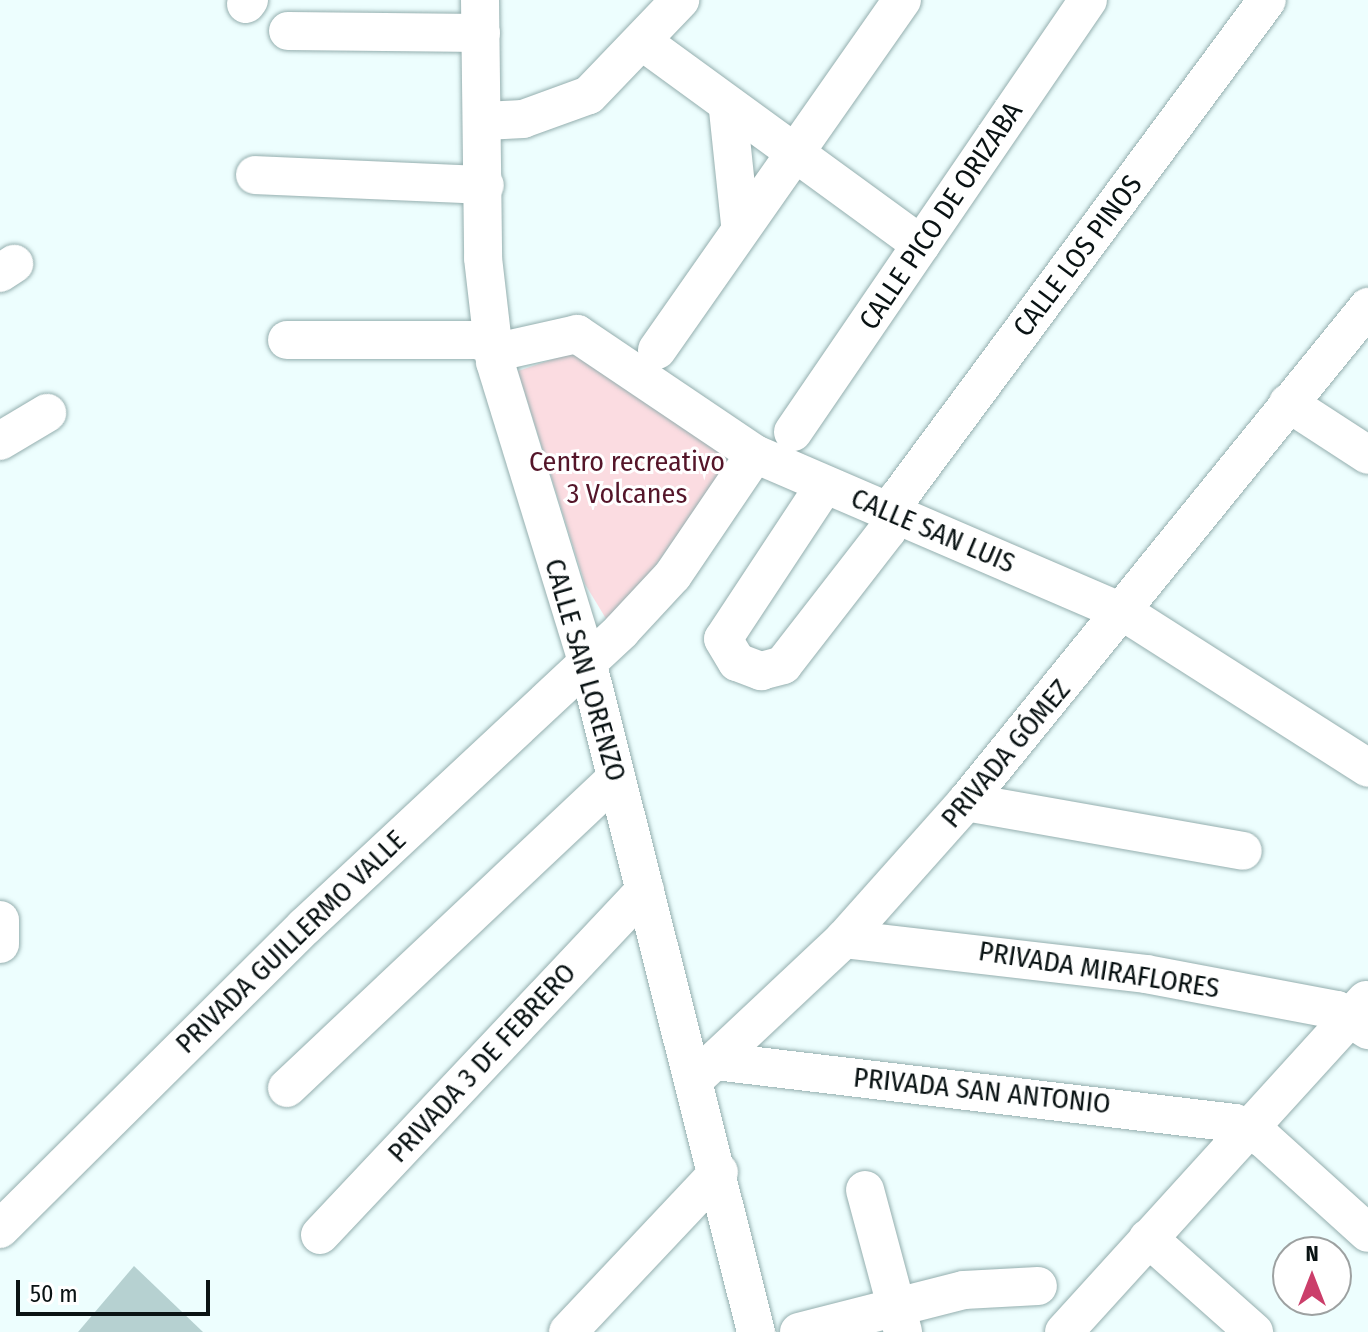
<!DOCTYPE html>
<html>
<head>
<meta charset="utf-8">
<style>
  body { margin:0 }
  #map { position:relative; width:1368px; height:1332px; overflow:hidden; background:#edfefe; font-family:"Fira Sans Condensed",sans-serif }
  div>[style] { position:absolute }
  [style*='--x'] { left:calc(var(--x)*1px); top:calc(var(--y)*1px); width:calc(var(--w)*1px); rotate:calc(var(--a)*1deg) }
  .green>* { inset:0; background:#fbdce1 }
  .building>* { inset:0; background:#b6d1d1 }
  .roads { filter:drop-shadow(0 0 2px #94aeae) drop-shadow(0 0 2px #94aeae) }
  .minor>* { height:38px; margin:-19px; padding:0 19px; transform-origin:19px; border-radius:19px; background:#fff }
  span { translate:-50% -50%; white-space:nowrap; text-align:center; line-height:1.15; -webkit-text-stroke:6px #fff; paint-order:stroke }
  .street-label { font-size:28px; color:#0a1314 }
  .park-label { font-size:28px; color:#541529 }
  .north { position:absolute; left:1272px; top:1236px; width:80px; height:80px; box-sizing:border-box; background:#fff; border:2px solid #9da1a1; border-radius:50%; rotate:0deg; font-size:22px; font-weight:700; line-height:32px; text-align:center; color:#0a1314 }
  .north::after { content:''; display:block; margin:auto; width:28px; height:36px; background:#cb3e6a; clip-path:polygon(50% 0,100% 100%,50% 72%,0 100%) }
  .scale { position:absolute; left:16px; top:1280px; width:194px; height:36px; box-sizing:border-box; border:4px solid #0a1314; border-top:0; padding-left:10px; font-size:24px; line-height:28px; white-space:nowrap; color:#0a1314; -webkit-text-stroke:6px #fff; paint-order:stroke }
</style>
</head>
<body>
<div id="map">
  <div class="green">
    <i style="clip-path:polygon(577px 351px,731px 461px,611px 627px,585px 584px,518px 371px)"></i>
  </div>
  <div class="building">
    <i style="clip-path:polygon(134px 1266px,203px 1332px,78px 1332px)"></i>
  </div>
  <div class="roads">
    <div class="minor">
      <i style="--x:480;--y:0;--w:258;--a:89.3"></i>
      <i style="--x:483;--y:258;--w:105;--a:83.4"></i>
      <i style="--x:495;--y:362;--w:313;--a:72.9"></i>
      <i style="--x:587;--y:661;--w:692;--a:75.86"></i>
      <i style="--x:246;--y:4;--w:5;--a:-53"></i>
      <i style="--x:288;--y:31;--w:193;--a:0.6"></i>
      <i style="--x:643;--y:42;--w:344;--a:36.1"></i>
      <i style="--x:728;--y:110;--w:115;--a:84"></i>
      <i style="--x:485;--y:121;--w:38;--a:-3"></i>
      <i style="--x:523;--y:119;--w:70;--a:-20"></i>
      <i style="--x:589;--y:95;--w:132;--a:-46.2"></i>
      <i style="--x:255;--y:175;--w:230;--a:2.5"></i>
      <i style="--x:0;--y:273;--w:17;--a:-33"></i>
      <i style="--x:287;--y:340;--w:190;--a:0"></i>
      <i style="--x:477;--y:340;--w:31;--a:19"></i>
      <i style="--x:506;--y:350;--w:73;--a:-12.7"></i>
      <i style="--x:577;--y:334;--w:215;--a:34"></i>
      <i style="--x:755;--y:454;--w:403;--a:23.3"></i>
      <i style="--x:1125;--y:613;--w:288;--a:32.5"></i>
      <i style="--x:657;--y:350;--w:427;--a:-55"></i>
      <i style="--x:1288;--y:403;--w:95;--a:33"></i>
      <i style="--x:793;--y:432;--w:523;--a:-55.67"></i>
      <i style="--x:0;--y:441;--w:55;--a:-30.8"></i>
      <i style="--x:824;--y:486;--w:183;--a:123.4"></i>
      <i style="--x:723;--y:639;--w:27;--a:59"></i>
      <i style="--x:737;--y:662;--w:26;--a:21"></i>
      <i style="--x:761;--y:671;--w:23;--a:-15"></i>
      <i style="--x:783;--y:665;--w:170;--a:-52.2"></i>
      <i style="--x:887;--y:531;--w:36;--a:-71"></i>
      <i style="--x:899;--y:497;--w:618;--a:-53.48"></i>
      <i style="--x:966;--y:802;--w:281;--a:10"></i>
      <i style="--x:0;--y:920;--w:24;--a:90"></i>
      <i style="--x:844;--y:939;--w:304;--a:6.6"></i>
      <i style="--x:1146;--y:974;--w:194;--a:10.7"></i>
      <i style="--x:1337;--y:1010;--w:37;--a:33"></i>
      <i style="--x:715;--y:1061;--w:524;--a:6.8"></i>
      <i style="--x:1235;--y:1123;--w:33;--a:29"></i>
      <i style="--x:1264;--y:1139;--w:140;--a:42.1"></i>
      <i style="--x:695;--y:1079;--w:204;--a:-43.2"></i>
      <i style="--x:844;--y:939;--w:183;--a:-48.3"></i>
      <i style="--x:966;--y:802;--w:638;--a:-50.92"></i>
      <i style="--x:287;--y:1088;--w:452;--a:-43.3"></i>
      <i style="--x:865;--y:1190;--w:147;--a:75"></i>
      <i style="--x:0;--y:1229;--w:429;--a:-44.8"></i>
      <i style="--x:304;--y:927;--w:434;--a:-43"></i>
      <i style="--x:621;--y:631;--w:76;--a:-47.1"></i>
      <i style="--x:673;--y:575;--w:146;--a:-55.9"></i>
      <i style="--x:320;--y:1235;--w:474;--a:-46.7"></i>
      <i style="--x:1148;--y:1238;--w:142;--a:41.6"></i>
      <i style="--x:568;--y:1332;--w:220;--a:-46.7"></i>
      <i style="--x:799;--y:1332;--w:170;--a:-14.3"></i>
      <i style="--x:964;--y:1290;--w:74;--a:-3.1"></i>
      <i style="--x:1064;--y:1332;--w:449;--a:-47.7"></i>
    </div>
  </div>
  <div class="street-label">
    <span style="left:941px;top:216px;rotate:-56deg">CALLE PICO DE ORIZABA</span>
    <span style="left:1078px;top:256px;rotate:-53deg">CALLE LOS PINOS</span>
    <span style="left:933px;top:531px;rotate:23deg">CALLE SAN LUIS</span>
    <span style="left:585px;top:670px;rotate:74deg">CALLE SAN LORENZO</span>
    <span style="left:1006px;top:754px;rotate:-50deg">PRIVADA GÓMEZ</span>
    <span style="left:291px;top:942px;rotate:-44deg">PRIVADA GUILLERMO VALLE</span>
    <span style="left:1099px;top:970px;rotate:9deg">PRIVADA MIRAFLORES</span>
    <span style="left:482px;top:1063px;rotate:-47deg">PRIVADA 3 DE FEBRERO</span>
    <span style="left:982px;top:1091px;rotate:6deg">PRIVADA SAN ANTONIO</span>
  </div>
  <div class="park-label">
    <span style="left:627px;top:478px">Centro recreativo<br>3 Volcanes</span>
  </div>
  <div class="north">N</div>
  <div class="scale">50 m</div>
</div>
</body>
</html>
